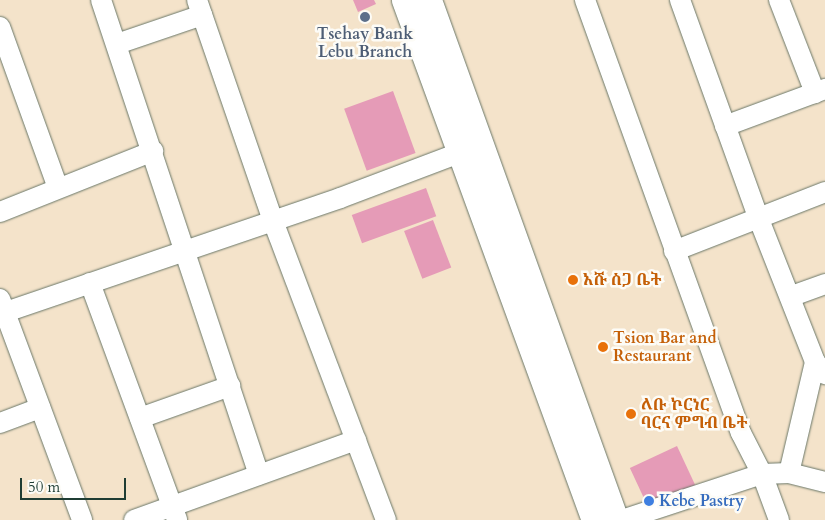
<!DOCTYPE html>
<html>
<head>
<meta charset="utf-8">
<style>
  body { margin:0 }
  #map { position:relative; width:825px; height:520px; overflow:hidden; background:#f4e3ca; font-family:Cardo,"Noto Serif Ethiopic",serif }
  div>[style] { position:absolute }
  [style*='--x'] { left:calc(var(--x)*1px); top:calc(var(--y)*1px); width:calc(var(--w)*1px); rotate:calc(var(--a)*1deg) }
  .building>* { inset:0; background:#e59bb7; transform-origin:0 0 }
  .roads { filter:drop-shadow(0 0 1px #6a7768) drop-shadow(0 0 1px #6a7768) }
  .minor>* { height:20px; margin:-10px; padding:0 10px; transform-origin:10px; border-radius:10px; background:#fff }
  .major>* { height:25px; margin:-12.5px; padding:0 12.5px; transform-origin:12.5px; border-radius:12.5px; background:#fff }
  .dots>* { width:14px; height:14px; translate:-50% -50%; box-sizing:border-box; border:2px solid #fdfcf7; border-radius:50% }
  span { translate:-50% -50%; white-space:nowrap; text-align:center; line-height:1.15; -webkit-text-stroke:5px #fdfcf7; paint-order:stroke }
  .service-label { font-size:16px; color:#4e5e75; font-weight:700 }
  .food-label { font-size:16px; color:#c56008; font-weight:700 }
  .left { translate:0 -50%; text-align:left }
  .shop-label { font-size:16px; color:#366cbe; font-weight:700 }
  .scale { position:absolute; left:20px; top:478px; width:106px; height:22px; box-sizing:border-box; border:2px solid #1f3d34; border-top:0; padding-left:6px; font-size:15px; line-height:18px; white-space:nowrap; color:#1f3d34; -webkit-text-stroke:4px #fdfcf7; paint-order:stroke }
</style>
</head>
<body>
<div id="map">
  <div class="building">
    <i style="clip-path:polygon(353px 0,374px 0,376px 4px,358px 12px)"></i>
    <i style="left:393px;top:91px;width:66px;height:52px;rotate:70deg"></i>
    <i style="left:426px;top:188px;width:30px;height:79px;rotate:70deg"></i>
    <i style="left:433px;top:220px;width:51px;height:31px;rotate:69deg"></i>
    <i style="left:677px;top:446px;width:43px;height:52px;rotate:65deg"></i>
  </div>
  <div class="roads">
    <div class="minor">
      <i style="--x:101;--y:0;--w:500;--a:71.6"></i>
      <i style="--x:197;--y:0;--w:234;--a:71"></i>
      <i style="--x:273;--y:221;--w:320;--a:69.3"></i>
      <i style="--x:585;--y:0;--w:460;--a:70.2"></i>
      <i style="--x:741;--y:433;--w:46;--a:62.9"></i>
      <i style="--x:762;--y:474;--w:27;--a:-2"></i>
      <i style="--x:789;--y:473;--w:37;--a:14"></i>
      <i style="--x:680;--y:0;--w:231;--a:70.2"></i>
      <i style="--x:758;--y:217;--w:156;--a:68.5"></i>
      <i style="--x:815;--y:362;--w:16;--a:50"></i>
      <i style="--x:779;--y:0;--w:100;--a:68.8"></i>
      <i style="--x:0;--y:27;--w:171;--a:70.2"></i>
      <i style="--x:117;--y:44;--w:90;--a:-18.8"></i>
      <i style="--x:725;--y:126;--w:107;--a:-20.3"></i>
      <i style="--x:0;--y:212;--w:165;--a:-21.7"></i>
      <i style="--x:674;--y:251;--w:162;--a:-21.3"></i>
      <i style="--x:90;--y:283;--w:252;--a:69.8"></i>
      <i style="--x:792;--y:296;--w:35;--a:-20"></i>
      <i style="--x:0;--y:299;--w:236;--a:69.6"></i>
      <i style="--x:0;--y:314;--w:359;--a:-18.8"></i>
      <i style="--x:340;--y:198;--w:141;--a:-20.7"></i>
      <i style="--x:140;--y:418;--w:96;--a:-19.6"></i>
      <i style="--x:0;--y:423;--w:43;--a:-20.6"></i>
      <i style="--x:789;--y:473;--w:114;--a:-76.8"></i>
      <i style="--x:134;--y:520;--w:236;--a:-19.8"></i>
      <i style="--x:622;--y:520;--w:147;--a:-18.2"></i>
      <i style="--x:762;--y:474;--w:49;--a:69.7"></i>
    </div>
    <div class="major">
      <i style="--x:404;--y:0;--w:554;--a:69.93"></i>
      <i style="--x:429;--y:0;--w:553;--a:70.22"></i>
    </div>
  </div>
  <div class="dots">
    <i style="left:365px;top:17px;background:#5c6f8a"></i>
    <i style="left:573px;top:280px;background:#e8710a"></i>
    <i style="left:603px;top:347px;background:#e8710a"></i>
    <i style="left:631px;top:414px;background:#e8710a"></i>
    <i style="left:649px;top:501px;background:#3f7fe0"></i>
  </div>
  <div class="service-label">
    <span style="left:365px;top:43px">Tsehay Bank<br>Lebu Branch</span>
  </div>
  <div class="food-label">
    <span class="left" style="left:583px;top:280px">አሹ ስጋ ቤት</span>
    <span class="left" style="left:613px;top:347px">Tsion Bar and<br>Restaurant</span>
    <span class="left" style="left:641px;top:414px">ለቡ ኮርነር<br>ባርና ምግብ ቤት</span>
  </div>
  <div class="shop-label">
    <span class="left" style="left:659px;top:501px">Kebe Pastry</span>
  </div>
  <div class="scale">50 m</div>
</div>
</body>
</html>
